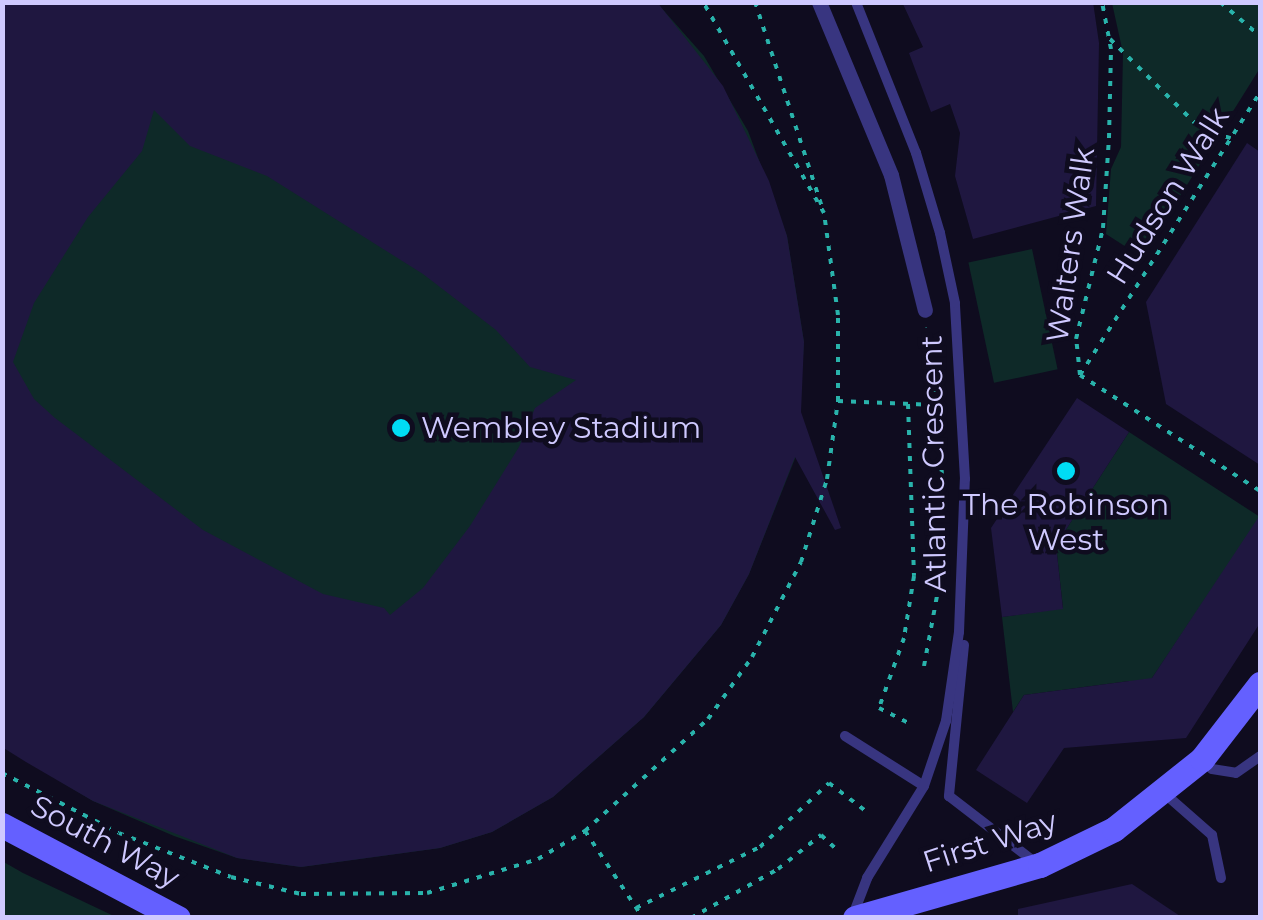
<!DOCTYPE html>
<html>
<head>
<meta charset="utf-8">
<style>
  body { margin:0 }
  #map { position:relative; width:1263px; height:920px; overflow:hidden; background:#0f0c1f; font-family:Montserrat,sans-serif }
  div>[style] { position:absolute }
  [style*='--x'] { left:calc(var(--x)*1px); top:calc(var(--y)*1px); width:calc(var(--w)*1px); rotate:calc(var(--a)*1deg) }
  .green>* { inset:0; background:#0e2928; transform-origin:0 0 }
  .building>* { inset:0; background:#1f1740 }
  .path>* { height:4px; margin-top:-2px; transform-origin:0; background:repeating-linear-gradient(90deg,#29b3ab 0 5px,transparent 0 13px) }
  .service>* { height:10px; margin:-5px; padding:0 5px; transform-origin:5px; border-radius:5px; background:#383580 }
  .pedestrian>* { height:15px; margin:-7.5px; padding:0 7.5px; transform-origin:7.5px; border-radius:7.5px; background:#383580 }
  .secondary>* { height:25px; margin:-12.5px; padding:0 12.5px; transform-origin:12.5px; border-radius:12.5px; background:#6460ff }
  .dots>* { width:28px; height:28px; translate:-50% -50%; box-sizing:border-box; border:5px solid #0f0c1f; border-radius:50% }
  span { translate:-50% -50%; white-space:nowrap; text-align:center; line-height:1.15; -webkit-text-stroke:9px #0f0c1f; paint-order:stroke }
  .street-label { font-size:30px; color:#cfc9ff }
  .poi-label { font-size:30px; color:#cfc9ff }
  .left { translate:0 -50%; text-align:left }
  .frame { position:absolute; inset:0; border:5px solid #cfc9ff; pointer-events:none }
</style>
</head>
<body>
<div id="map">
  <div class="green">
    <i style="clip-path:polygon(2px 3px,657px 3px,704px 56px,748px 131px,787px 236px,804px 342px,796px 456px,749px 574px,721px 625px,644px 717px,553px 797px,492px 832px,440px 848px,301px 867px,237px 858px,174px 836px,93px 801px,3px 747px)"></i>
    <i style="clip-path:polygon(1112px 3px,1260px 3px,1260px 68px,1147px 249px,1137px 254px,1106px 234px,1111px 169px,1121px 147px,1123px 53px)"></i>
    <i style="left:1032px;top:249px;width:123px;height:65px;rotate:78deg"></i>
    <i style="clip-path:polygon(1129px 432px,1260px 517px,1146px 687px,1129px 681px,1024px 695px,1013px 712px,1002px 617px,1063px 608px,1056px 545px)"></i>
    <i style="clip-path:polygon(2px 861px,23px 873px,116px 917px,3px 917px)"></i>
  </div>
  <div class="building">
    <i style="clip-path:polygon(evenodd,2px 2px,657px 2px,723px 86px,769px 181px,787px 236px,804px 342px,801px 412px,841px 528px,835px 530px,795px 457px,749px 574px,721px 625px,644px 717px,553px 797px,492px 832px,440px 848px,301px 867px,237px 858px,93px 801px,26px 762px,2px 747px,2px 2px,154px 110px,190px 146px,267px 176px,423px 274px,496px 330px,530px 367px,576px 380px,535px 408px,519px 447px,470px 526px,423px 588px,390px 615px,384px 608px,323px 594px,203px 530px,55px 418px,34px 399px,13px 362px,34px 303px,88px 217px,142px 151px,154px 110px)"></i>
    <i style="clip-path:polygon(902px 2px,1093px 2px,1099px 43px,1096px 206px,973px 239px,955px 176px,960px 133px,950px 104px,931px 112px,909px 53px,923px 47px)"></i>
    <i style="clip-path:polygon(1247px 143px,1260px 152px,1260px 465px,1166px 404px,1146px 302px)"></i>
    <i style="clip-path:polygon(1077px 398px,1129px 432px,1056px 545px,1063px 609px,1002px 617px,991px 528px)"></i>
    <i style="clip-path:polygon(1260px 515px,1260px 623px,1186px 738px,1064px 748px,1027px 803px,976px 770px,1024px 695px,1152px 678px)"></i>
    <i style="clip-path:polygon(1132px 884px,1183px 918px,1018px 918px,1018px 909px)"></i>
  </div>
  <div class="path">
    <i style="--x:755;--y:2;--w:216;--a:71.9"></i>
    <i style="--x:1220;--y:2;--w:52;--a:40.4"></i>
    <i style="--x:1110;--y:39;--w:128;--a:44.7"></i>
    <i style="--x:1201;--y:129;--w:31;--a:17"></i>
    <i style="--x:1080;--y:375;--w:36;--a:-96"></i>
    <i style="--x:1076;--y:339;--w:114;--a:-76.3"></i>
    <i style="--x:1103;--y:228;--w:90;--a:-86.2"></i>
    <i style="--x:1109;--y:138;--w:89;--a:-88.7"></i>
    <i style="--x:1111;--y:49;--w:48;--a:-100.8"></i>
    <i style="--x:1080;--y:375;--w:335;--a:-57.5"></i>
    <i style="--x:1080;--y:375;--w:214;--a:32.8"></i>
    <i style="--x:838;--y:401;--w:98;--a:2.3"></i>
    <i style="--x:936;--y:405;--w:78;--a:-96.7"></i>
    <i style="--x:908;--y:404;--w:172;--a:88"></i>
    <i style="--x:914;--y:576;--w:63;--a:99.2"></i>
    <i style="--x:904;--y:638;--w:74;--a:109.7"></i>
    <i style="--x:879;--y:708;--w:37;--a:27"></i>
    <i style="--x:936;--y:405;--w:104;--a:85.1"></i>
    <i style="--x:924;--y:666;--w:105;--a:-79.5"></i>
    <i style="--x:2;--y:773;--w:131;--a:27.1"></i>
    <i style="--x:119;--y:833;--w:120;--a:21.4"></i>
    <i style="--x:231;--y:877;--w:72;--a:13.7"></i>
    <i style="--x:301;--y:894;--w:126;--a:-0.5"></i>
    <i style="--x:427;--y:893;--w:116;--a:-17"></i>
    <i style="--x:538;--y:859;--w:55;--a:-30.8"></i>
    <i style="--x:585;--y:831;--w:166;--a:-42.3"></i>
    <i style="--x:708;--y:719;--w:76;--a:-54.6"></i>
    <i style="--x:752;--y:657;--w:107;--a:-62.7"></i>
    <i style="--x:801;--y:562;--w:87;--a:-72.6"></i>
    <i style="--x:827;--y:479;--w:79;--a:-82"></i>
    <i style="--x:838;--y:401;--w:86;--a:-90"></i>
    <i style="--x:838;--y:315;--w:103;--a:-97.8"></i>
    <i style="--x:824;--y:213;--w:243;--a:-119.8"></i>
    <i style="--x:585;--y:831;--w:105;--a:56.3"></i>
    <i style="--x:636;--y:908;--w:138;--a:-26.2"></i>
    <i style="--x:760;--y:847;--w:94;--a:-42.8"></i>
    <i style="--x:829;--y:783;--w:48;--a:37.3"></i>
    <i style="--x:691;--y:918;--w:100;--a:-29.4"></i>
    <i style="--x:778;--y:869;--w:55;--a:-38.3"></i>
    <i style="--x:821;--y:835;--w:21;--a:43"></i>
  </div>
  <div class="service">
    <i style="--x:964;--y:645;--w:152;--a:95.7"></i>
    <i style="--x:949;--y:796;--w:110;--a:37.6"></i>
    <i style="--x:845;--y:736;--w:93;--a:32.3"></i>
    <i style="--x:1202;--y:759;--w:14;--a:45"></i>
    <i style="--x:1212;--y:769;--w:24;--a:9"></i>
    <i style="--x:1236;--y:773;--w:29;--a:-35"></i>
    <i style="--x:1164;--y:793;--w:64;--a:41.2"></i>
    <i style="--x:1212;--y:835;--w:44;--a:78.2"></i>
    <i style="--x:853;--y:915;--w:40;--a:-69"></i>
    <i style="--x:867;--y:878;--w:108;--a:-58.2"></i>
    <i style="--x:924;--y:786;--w:69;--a:-71.3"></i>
    <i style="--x:946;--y:721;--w:90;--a:-81.7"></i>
    <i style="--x:959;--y:632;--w:153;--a:-87.8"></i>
    <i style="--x:965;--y:479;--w:176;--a:-93.3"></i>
    <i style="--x:955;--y:303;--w:72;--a:-102.1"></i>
    <i style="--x:940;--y:233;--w:84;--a:-106.7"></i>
    <i style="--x:916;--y:153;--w:162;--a:-111.7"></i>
  </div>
  <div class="pedestrian">
    <i style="--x:819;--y:2;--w:187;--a:67.4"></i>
    <i style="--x:891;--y:175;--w:139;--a:75.9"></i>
  </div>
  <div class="secondary">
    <i style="--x:2;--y:825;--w:199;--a:27.9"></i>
    <i style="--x:855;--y:918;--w:192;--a:-16"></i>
    <i style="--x:1040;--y:865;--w:82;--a:-25.9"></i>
    <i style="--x:1114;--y:829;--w:112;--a:-38.5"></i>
    <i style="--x:1202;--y:759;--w:95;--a:-52.3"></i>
  </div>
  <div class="dots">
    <i style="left:401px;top:428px;background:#00dcf4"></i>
    <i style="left:1066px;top:471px;background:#00dcf4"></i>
  </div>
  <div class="street-label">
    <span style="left:1168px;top:196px;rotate:-58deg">Hudson Walk</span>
    <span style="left:1071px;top:245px;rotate:-82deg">Walters Walk</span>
    <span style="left:934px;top:464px;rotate:-91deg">Atlantic Crescent</span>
    <span style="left:105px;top:842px;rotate:28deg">South Way</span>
    <span style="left:990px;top:842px;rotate:-18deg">First Way</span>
  </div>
  <div class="poi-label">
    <span class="left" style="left:421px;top:428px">Wembley Stadium</span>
    <span style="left:1066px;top:522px">The Robinson<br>West</span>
  </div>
  <div class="frame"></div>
</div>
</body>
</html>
